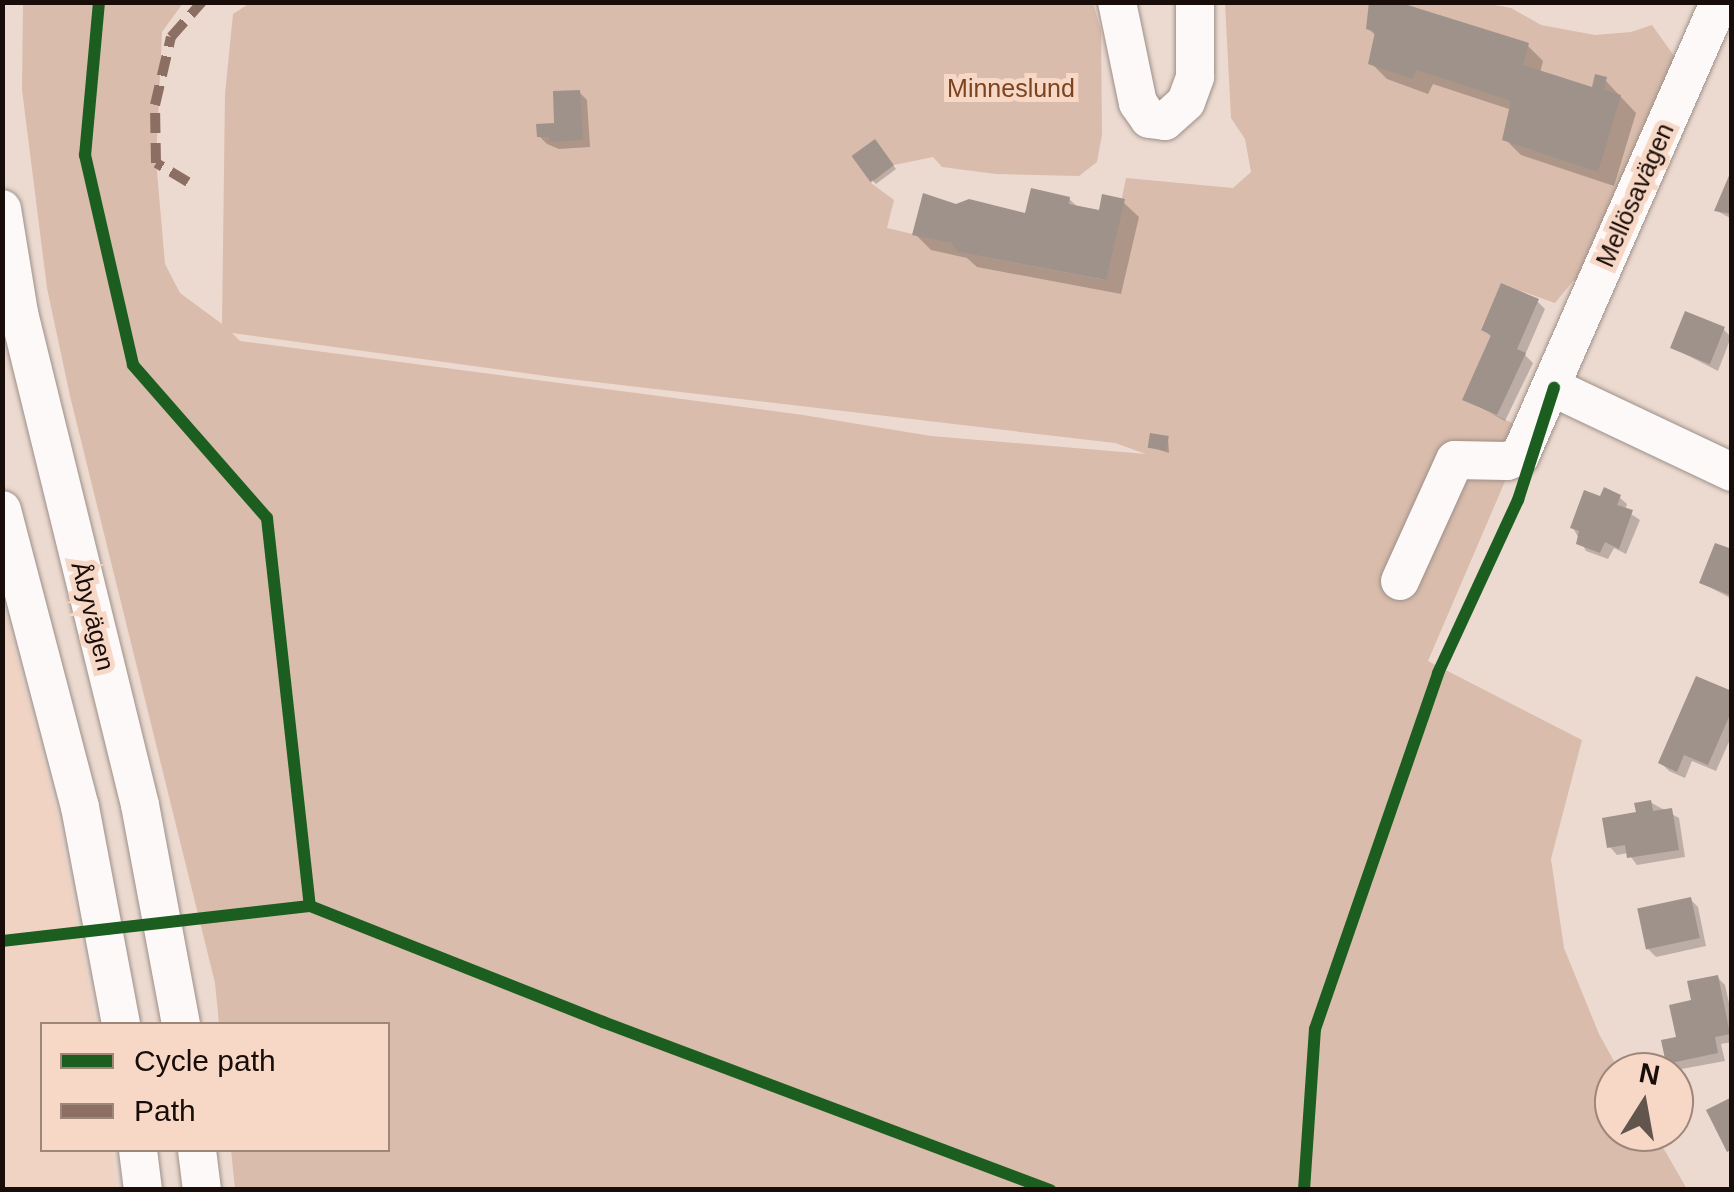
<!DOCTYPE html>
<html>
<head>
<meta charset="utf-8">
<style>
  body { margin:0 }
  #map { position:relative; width:1734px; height:1192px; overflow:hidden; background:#ecdad0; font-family:Helvetica,sans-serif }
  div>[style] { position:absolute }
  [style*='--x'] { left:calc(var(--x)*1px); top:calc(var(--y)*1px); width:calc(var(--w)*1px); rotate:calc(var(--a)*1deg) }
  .built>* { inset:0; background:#f1d3c3 }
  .green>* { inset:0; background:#d9bcab }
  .shadow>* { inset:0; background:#0003 }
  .building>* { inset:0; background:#9f928b; transform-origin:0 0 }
  .roads { filter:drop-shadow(0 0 2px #9d9089) drop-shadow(0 0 2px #9d9089) }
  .minor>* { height:38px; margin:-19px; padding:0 19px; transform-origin:19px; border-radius:19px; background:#fcf9f8 }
  .quiet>* { height:10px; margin-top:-5px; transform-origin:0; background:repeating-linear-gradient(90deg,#8d6e63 0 20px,transparent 0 30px) }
  .cycleway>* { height:12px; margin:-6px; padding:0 6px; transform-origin:6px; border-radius:6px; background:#1b5e20 }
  span { translate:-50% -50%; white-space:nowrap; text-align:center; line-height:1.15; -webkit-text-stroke:10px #f7d7c5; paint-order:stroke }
  .park-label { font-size:25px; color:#7c431f }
  .street-label { font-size:25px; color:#180d08 }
  .frame { position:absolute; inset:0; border:5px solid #180d08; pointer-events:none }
  .legend { position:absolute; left:40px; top:1022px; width:350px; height:130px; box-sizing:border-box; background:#f7d7c5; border:2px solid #9e8679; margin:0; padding:12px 18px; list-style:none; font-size:30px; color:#180d08 }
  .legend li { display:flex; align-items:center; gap:20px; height:50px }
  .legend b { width:50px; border:2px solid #9e8679 }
  .north { position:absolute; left:1594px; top:1052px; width:100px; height:100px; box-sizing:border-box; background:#f7d7c5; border:2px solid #9e8679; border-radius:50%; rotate:11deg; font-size:28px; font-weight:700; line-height:40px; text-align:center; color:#180d08 }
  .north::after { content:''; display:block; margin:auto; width:35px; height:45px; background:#62554e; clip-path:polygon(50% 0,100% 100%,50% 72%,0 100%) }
</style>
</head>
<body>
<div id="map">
  <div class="built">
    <i style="clip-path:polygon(3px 605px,57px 814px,96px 1024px,42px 1024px,42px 1150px,112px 1150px,117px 1189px,3px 1189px)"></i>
  </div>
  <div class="green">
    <i style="clip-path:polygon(evenodd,23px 3px,183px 3px,162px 32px,156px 160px,165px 264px,180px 293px,222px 324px,225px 94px,233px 14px,250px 3px,1093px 3px,1101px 31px,1102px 135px,1097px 162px,1079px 176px,996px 174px,942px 167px,933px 157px,894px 165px,871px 183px,894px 200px,887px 228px,951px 243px,959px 252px,1105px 280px,1126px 178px,1233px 188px,1251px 172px,1245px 139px,1231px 118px,1225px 3px,1484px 3px,1511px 8px,1541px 25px,1595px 35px,1631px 32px,1652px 25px,1677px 60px,1590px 278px,1573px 281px,1555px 303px,1501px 284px,1481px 329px,1491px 335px,1463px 400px,1527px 430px,1428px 661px,1582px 740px,1551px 859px,1564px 948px,1599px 1034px,1620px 1072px,1614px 1072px,1614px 1132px,1654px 1132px,1687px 1189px,235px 1189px,231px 1150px,388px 1150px,388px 1024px,219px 1024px,215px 983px,70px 396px,47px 288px,22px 90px,23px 3px,232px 333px,561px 378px,1115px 443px,1146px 454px,931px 436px,803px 415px,240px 341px,232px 333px)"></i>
  </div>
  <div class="shadow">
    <i style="clip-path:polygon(1369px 29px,1527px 45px,1543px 61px,1540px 73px,1594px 91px,1605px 80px,1636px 113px,1614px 186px,1521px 155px,1505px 139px,1512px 110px,1433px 84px,1428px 94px,1387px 79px,1371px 63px,1377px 37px)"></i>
    <i style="clip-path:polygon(579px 92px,587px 100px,590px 147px,559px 149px,547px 144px,539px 136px,557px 125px)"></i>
    <i style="clip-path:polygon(878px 145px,896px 169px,876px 184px,873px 181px)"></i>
    <i style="clip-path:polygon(1732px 177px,1732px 219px,1717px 211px)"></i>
    <i style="clip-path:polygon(1069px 199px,1079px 208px,1100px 214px,1123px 202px,1139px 217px,1121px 294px,977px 267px,967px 258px,931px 250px,915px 234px,956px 206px,1026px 216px)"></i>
    <i style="clip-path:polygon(1538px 302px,1545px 309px,1525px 355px,1533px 363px,1505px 421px,1465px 399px,1492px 338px,1484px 329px)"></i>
    <i style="clip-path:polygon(1723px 329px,1731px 337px,1718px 371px,1673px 348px)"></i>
    <i style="clip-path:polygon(1168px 438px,1169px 453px,1150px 447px)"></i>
    <i style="clip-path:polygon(1619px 497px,1627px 504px,1625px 510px,1640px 520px,1626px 554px,1614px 548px,1608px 559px,1586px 551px,1573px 528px,1602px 499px)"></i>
    <i style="clip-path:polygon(1732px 552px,1732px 599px,1702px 583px)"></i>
    <i style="clip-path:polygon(1732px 694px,1732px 735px,1716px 771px,1692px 761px,1685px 778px,1669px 771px,1661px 763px)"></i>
    <i style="clip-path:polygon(1650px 802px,1679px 818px,1685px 857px,1637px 865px,1628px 853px,1617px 855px,1610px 847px)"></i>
    <i style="clip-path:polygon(1690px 899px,1698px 907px,1706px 946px,1656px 957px,1648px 949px)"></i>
    <i style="clip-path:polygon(1717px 977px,1725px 985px,1732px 1016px,1732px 1042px,1721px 1044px,1725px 1061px,1676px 1070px,1668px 1063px,1694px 1002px)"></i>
  </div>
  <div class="building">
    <i style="clip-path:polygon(1369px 2px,1398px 2px,1529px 43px,1523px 65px,1592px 87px,1595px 74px,1607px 77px,1604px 90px,1621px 95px,1598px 172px,1502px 140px,1511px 101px,1417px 70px,1412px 79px,1368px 64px,1375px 32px,1366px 29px)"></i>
    <i style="clip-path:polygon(580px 90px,583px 140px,549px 142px,549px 137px,537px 137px,536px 124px,554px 123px,553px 91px)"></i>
    <i style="left:875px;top:139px;width:32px;height:29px;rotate:54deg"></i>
    <i style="clip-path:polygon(1731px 171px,1732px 214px,1714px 211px)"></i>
    <i style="clip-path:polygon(1031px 188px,1070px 197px,1069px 204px,1099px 210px,1102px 194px,1125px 199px,1106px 280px,958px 252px,951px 243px,912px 235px,923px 193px,956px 204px,969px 199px,1025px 213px)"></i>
    <i style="clip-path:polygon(1501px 283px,1539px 299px,1517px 349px,1526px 353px,1497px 415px,1462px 400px,1491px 335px,1481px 330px)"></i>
    <i style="left:1685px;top:311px;width:43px;height:40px;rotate:22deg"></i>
    <i style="left:1150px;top:433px;width:19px;height:15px;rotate:9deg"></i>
    <i style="clip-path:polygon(1604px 487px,1621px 495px,1617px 505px,1633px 510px,1619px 549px,1605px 542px,1600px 553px,1576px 544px,1579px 531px,1570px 528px,1584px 490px,1600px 496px)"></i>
    <i style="clip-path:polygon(1715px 543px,1732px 549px,1732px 596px,1699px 583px)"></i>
    <i style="clip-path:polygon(1696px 676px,1732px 691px,1732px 710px,1708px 765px,1684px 755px,1677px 772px,1658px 763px)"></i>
    <i style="clip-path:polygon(1651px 800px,1653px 811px,1672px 808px,1679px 850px,1627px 858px,1625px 845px,1607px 848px,1602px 818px,1636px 812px,1634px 803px)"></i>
    <i style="left:1691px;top:897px;width:42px;height:55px;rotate:78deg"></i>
    <i style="clip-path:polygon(1718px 975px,1730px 1034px,1715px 1037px,1718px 1053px,1666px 1064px,1661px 1040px,1676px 1037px,1669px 1005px,1691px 1000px,1687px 981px)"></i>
    <i style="clip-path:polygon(1732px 1097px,1732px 1149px,1727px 1152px,1706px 1110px)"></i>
  </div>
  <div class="roads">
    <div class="minor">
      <i style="--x:1117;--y:2;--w:103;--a:78.3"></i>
      <i style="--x:1138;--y:103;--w:19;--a:55"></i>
      <i style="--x:1149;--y:119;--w:16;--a:7"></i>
      <i style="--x:1165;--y:121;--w:28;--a:-42"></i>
      <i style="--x:1186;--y:102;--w:27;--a:-70"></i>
      <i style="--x:1195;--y:77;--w:75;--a:-90"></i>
      <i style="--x:2;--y:209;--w:105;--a:80.7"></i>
      <i style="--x:19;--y:313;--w:507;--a:76.18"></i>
      <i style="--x:140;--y:805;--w:223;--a:79.4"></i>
      <i style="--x:1554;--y:388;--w:197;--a:25.3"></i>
      <i style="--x:2;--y:510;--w:307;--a:75.3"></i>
      <i style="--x:80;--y:807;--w:221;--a:79.3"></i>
      <i style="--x:1400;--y:581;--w:133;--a:-65.6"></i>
      <i style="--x:1455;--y:460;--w:52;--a:1.1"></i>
      <i style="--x:1507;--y:461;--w:14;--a:-21"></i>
      <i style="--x:1520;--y:456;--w:496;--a:-66.3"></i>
      <i style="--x:138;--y:1150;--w:40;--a:82.9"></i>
      <i style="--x:197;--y:1150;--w:40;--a:82.9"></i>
    </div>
  </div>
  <div class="quiet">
    <i style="--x:188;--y:182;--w:37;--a:-149"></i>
    <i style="--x:156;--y:163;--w:58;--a:-91"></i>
    <i style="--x:155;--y:105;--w:70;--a:-76.8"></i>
    <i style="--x:171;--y:37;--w:47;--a:-48.5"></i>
  </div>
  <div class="cycleway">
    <i style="--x:99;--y:2;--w:154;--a:95.2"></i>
    <i style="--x:85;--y:155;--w:215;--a:77.1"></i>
    <i style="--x:133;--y:365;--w:203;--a:48.8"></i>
    <i style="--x:267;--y:518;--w:390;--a:83.7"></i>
    <i style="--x:2;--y:941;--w:310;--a:-6.5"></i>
    <i style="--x:310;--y:906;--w:315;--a:21.6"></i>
    <i style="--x:603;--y:1022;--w:478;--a:20.6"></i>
    <i style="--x:1304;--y:1190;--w:161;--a:-86.1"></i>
    <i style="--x:1315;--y:1029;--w:377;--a:-70.9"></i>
    <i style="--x:1438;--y:673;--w:191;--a:-65.2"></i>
    <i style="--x:1518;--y:500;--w:118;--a:-72.2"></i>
  </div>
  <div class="park-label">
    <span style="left:1011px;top:88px">Minneslund</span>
  </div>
  <div class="street-label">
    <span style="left:1635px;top:195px;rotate:-66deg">Mellösavägen</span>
    <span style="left:93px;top:616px;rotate:76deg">Åbyvägen</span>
  </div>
  <div class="frame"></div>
  <ul class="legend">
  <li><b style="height:12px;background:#1b5e20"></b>Cycle path</li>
  <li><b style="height:12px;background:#8d6e63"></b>Path</li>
  </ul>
  <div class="north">N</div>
</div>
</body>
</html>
